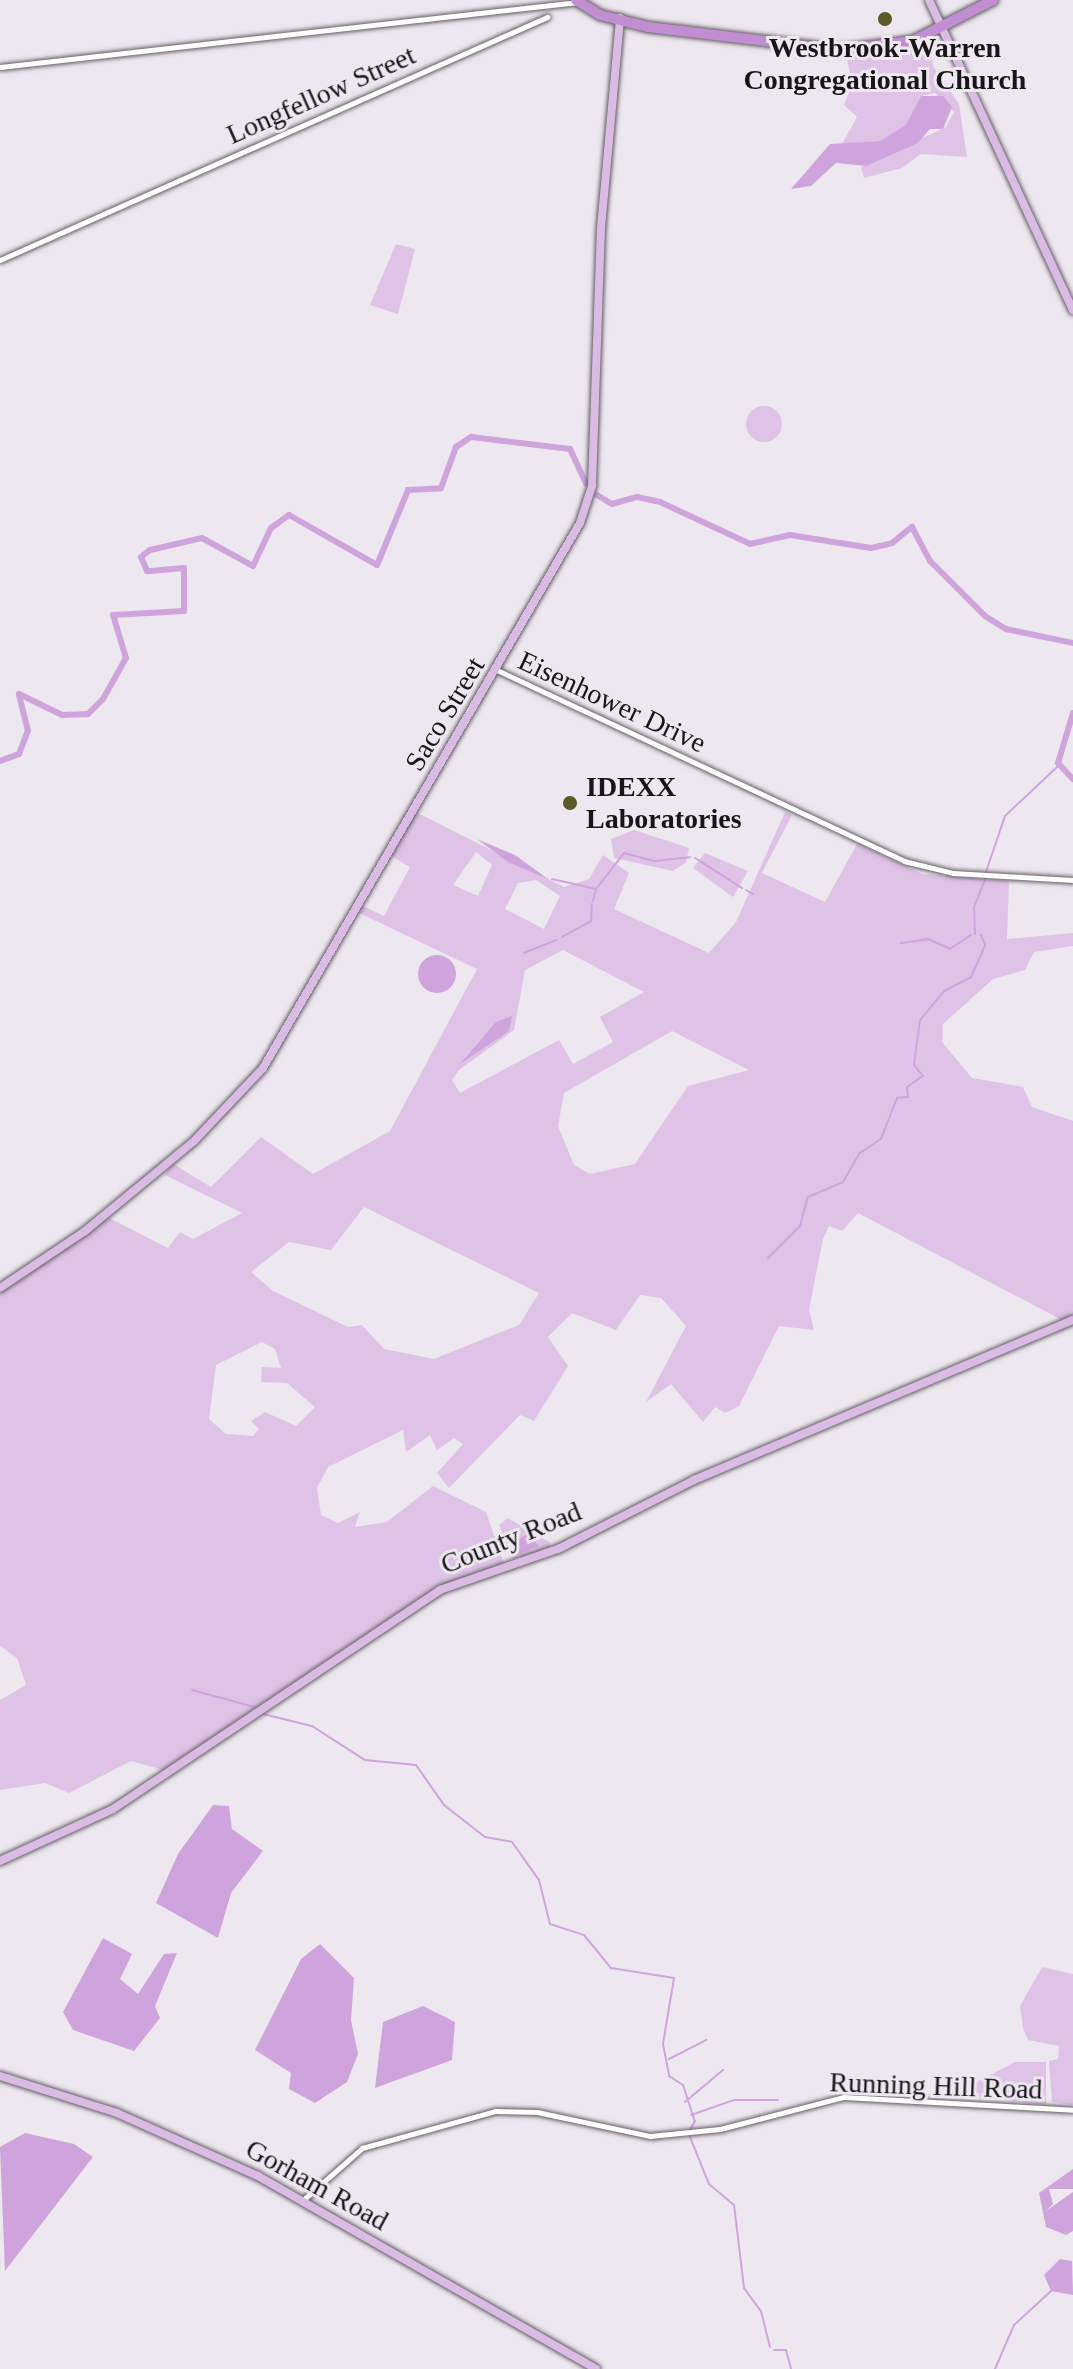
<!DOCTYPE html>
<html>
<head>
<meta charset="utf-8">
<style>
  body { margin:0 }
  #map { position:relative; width:1073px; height:2369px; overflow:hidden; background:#ede7ef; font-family:Georgia,serif }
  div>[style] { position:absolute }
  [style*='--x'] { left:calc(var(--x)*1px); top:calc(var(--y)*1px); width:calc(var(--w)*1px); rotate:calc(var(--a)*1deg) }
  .green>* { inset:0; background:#dec3e7 }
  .round { border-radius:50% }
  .water>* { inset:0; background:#cfa4dc }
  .stream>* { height:2px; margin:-1px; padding:0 1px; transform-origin:1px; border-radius:1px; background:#cfa4dc }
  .river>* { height:6px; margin:-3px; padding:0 3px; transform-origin:3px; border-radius:3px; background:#cfa4dc }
  .roads { filter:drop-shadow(0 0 2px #635e65) drop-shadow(0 0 2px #635e65) }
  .minor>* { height:5px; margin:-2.5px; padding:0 2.5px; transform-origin:2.5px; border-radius:2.5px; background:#fff }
  .major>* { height:8px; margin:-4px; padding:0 4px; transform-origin:4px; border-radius:4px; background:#dabbe4 }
  .highway>* { height:10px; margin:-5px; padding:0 5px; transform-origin:5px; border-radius:5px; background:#c28ed2 }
  .dots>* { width:22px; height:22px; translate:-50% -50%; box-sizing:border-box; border:4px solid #ede7ef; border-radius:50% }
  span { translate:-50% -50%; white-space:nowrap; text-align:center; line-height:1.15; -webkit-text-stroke:6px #ede7ef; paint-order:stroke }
  .poi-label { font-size:28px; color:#171518; font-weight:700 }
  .left { translate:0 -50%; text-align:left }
  .street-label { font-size:28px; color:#171518 }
</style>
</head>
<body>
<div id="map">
  <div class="green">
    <i style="clip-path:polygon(930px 42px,933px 66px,959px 104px,967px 157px,921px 154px,902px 168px,864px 178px,861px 167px,946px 127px,954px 112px,935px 93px,921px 96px,907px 125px,880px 141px,842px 144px,857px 117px,844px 105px,852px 84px,846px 53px)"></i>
    <i style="clip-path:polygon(396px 244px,415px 249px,398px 314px,370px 305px)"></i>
    <i class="round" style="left:746px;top:406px;width:36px;height:36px"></i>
    <i style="clip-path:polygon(evenodd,412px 810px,564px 887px,589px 879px,603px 855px,629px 873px,614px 909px,709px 953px,736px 922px,785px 812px,792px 815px,762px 873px,825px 902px,857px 844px,923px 874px,1009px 881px,1007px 939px,1073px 933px,1073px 946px,1034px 952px,1025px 970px,993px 979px,943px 1024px,942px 1042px,972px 1078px,1023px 1087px,1032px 1107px,1073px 1121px,1073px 1315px,1062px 1320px,858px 1213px,842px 1231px,829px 1226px,823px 1239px,809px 1310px,814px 1330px,779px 1326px,739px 1406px,725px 1413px,715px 1407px,703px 1422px,671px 1384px,646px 1402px,686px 1326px,661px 1298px,640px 1295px,616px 1330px,572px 1313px,548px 1337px,568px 1366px,534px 1421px,520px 1415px,449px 1488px,437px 1473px,463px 1444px,454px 1438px,437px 1450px,430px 1435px,406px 1452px,403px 1430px,328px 1467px,317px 1488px,321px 1515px,338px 1523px,360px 1512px,355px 1527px,387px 1522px,433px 1486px,486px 1512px,504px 1564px,425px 1596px,163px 1770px,131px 1761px,69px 1793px,45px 1783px,0 1790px,0 1700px,26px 1685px,17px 1658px,0 1646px,0 1291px,107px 1217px,168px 1248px,180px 1232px,193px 1239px,242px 1213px,165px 1175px,172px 1163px,211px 1187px,261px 1137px,313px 1174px,390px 1131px,477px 969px,357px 912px,361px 905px,384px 916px,410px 867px,386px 853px,412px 810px,476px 852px,492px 865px,478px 896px,453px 885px,476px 852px,412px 810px,536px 880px,560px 896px,544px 929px,505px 909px,518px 883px,536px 880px,412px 810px,563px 950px,644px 992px,600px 1017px,613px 1042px,573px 1064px,559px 1040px,460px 1093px,452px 1080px,459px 1070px,514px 1030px,525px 970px,563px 950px,412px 810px,672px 1031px,749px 1070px,688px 1086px,635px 1164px,590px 1174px,574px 1165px,558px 1126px,564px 1093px,672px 1031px,412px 810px,364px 1207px,539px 1293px,519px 1325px,434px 1359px,384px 1349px,362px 1325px,348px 1327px,273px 1291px,251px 1272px,289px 1242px,331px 1250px,364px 1207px,412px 810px,262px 1342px,275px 1349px,281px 1368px,262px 1367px,261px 1382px,287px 1383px,315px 1407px,296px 1426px,265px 1412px,251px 1421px,259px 1429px,253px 1436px,226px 1434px,209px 1419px,216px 1365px,262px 1342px)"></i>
    <i style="clip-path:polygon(634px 830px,689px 848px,686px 862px,673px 871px,614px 858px,611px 839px)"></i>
    <i style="clip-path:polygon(705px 853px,748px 871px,733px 897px,693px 868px)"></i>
    <i style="clip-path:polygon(508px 1518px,549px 1542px,551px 1548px,512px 1559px,499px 1525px)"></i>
    <i style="clip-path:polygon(1042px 1967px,1073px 1974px,1073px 2105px,1052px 2102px,1049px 2061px,1058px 2059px,1059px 2046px,1028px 2040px,1023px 2028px,1020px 2006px)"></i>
    <i style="clip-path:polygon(1015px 2062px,1046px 2062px,1046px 2105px,972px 2096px,977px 2082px)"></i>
  </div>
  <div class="water">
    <i style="clip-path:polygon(921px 96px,943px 96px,952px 107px,943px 129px,930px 129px,918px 143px,866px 166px,836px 163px,811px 186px,791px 189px,830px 144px,880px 141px,906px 125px)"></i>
    <i style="clip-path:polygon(477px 839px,515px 855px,548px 879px,508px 862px)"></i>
    <i class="round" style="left:418px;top:955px;width:38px;height:38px"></i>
    <i style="clip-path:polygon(512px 1016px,509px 1031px,460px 1064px,496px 1022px)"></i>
    <i style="clip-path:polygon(527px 1534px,539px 1546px,511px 1557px,510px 1545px)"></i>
    <i style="clip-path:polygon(213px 1805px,229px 1806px,232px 1829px,263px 1851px,231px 1893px,218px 1938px,156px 1903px,178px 1854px)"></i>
    <i style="clip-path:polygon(103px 1938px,132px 1954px,120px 1979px,138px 1994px,164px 1954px,177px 1953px,155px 2006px,160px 2018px,134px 2051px,73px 2030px,63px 2012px)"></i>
    <i style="clip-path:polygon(320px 1944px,354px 1978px,351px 2020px,358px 2054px,347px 2082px,315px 2103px,289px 2089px,291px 2073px,255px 2050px,301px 1959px)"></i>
    <i style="clip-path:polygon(423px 2006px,455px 2022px,452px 2060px,375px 2088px,383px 2022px)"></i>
    <i style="clip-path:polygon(25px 2133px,74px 2144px,93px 2157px,5px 2271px,0 2147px)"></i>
    <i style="clip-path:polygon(1073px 2169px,1073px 2189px,1049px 2189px,1053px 2204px,1046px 2211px,1073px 2192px,1073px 2231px,1066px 2235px,1046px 2227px,1039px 2193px)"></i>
    <i style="clip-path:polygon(1060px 2259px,1072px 2261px,1073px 2295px,1051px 2291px,1044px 2275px)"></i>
  </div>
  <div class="stream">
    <i style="--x:695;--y:858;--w:56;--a:32.6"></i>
    <i style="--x:986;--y:872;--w:59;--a:-71.3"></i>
    <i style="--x:1005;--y:816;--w:73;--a:-43.3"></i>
    <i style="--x:552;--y:879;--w:45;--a:12.8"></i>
    <i style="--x:596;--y:889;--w:46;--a:-52.1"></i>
    <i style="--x:624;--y:853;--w:31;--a:15"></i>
    <i style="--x:654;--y:861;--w:36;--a:-6"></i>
    <i style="--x:746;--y:890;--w:8;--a:30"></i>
    <i style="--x:593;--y:901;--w:12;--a:-76"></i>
    <i style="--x:975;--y:934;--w:27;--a:-92"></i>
    <i style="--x:974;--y:907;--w:31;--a:-68"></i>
    <i style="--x:562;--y:937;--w:33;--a:-29"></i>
    <i style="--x:591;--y:921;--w:17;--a:-87"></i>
    <i style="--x:901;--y:943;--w:27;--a:-8"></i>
    <i style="--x:928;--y:939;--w:24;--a:24"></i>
    <i style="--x:950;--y:949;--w:25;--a:-34"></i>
    <i style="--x:524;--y:953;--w:35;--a:-22"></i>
    <i style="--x:768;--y:1258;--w:45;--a:-45"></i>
    <i style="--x:800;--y:1226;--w:30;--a:-75"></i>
    <i style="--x:808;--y:1197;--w:38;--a:-23"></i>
    <i style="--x:843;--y:1182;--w:34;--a:-60"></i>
    <i style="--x:860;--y:1153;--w:25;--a:-34"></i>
    <i style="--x:881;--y:1139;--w:44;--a:-68.7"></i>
    <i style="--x:897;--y:1098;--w:11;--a:-5"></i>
    <i style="--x:908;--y:1097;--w:10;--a:-96"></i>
    <i style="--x:907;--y:1087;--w:19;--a:-35"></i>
    <i style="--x:923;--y:1076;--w:14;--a:-129"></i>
    <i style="--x:914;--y:1065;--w:45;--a:-82.4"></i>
    <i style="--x:920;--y:1020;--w:38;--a:-50"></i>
    <i style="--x:944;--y:991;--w:30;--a:-27"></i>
    <i style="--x:971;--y:977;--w:35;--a:-66"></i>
    <i style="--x:985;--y:945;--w:11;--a:-112"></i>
    <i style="--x:192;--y:1690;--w:65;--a:15.1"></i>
    <i style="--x:263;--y:1714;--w:50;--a:13.8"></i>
    <i style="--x:312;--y:1726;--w:63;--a:32.7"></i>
    <i style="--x:365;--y:1760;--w:51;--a:5.6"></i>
    <i style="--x:416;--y:1765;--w:49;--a:55"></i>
    <i style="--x:444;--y:1805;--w:52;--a:38"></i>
    <i style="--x:485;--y:1837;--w:27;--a:10"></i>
    <i style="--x:512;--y:1842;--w:47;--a:54.6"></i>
    <i style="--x:539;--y:1880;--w:45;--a:76"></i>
    <i style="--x:550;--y:1924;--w:36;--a:18"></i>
    <i style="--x:584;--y:1935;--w:43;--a:50.7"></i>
    <i style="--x:611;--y:1968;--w:64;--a:9"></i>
    <i style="--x:674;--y:1978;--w:67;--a:99.5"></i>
    <i style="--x:663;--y:2044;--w:33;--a:79"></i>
    <i style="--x:669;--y:2076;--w:17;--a:33"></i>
    <i style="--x:683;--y:2085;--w:38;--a:72"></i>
    <i style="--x:695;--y:2121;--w:10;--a:119"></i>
    <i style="--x:669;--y:2059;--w:42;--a:-27.2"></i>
    <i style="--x:685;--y:2102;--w:50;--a:-40.1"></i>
    <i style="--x:691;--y:2115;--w:46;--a:-19.2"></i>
    <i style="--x:734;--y:2100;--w:44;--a:0"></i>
    <i style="--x:690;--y:2137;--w:51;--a:68"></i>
    <i style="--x:709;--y:2184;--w:33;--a:40"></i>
    <i style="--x:734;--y:2205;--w:84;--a:83.1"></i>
    <i style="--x:744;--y:2288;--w:29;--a:54"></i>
    <i style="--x:761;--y:2311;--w:37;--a:76"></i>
    <i style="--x:774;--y:2350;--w:12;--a:0"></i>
    <i style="--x:786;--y:2350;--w:20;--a:75"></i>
    <i style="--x:995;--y:2369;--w:48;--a:-66.6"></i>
    <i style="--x:1014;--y:2325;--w:50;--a:-42.6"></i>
  </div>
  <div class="river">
    <i style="--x:597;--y:495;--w:17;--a:31"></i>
    <i style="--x:612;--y:504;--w:26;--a:-16"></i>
    <i style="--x:637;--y:497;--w:24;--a:12"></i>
    <i style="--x:660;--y:502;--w:99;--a:25"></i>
    <i style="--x:750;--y:544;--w:41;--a:-12.7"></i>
    <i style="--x:790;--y:535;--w:82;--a:9.1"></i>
    <i style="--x:871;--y:548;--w:22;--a:-13"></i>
    <i style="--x:892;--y:543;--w:26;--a:-39"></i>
    <i style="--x:912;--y:527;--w:38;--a:62"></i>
    <i style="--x:930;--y:561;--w:78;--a:45"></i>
    <i style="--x:985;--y:616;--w:25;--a:32"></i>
    <i style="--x:1006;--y:629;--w:68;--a:11.8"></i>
    <i style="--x:1073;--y:713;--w:52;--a:106.7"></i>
    <i style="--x:1058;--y:763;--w:22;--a:47"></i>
    <i style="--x:0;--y:761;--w:20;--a:-20"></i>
    <i style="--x:19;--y:754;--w:25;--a:-69"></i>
    <i style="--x:28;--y:731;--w:38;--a:-104"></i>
    <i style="--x:19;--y:694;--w:48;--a:26"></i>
    <i style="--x:62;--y:715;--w:26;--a:-2"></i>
    <i style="--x:88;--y:714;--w:21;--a:-45"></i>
    <i style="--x:103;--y:699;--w:47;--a:-60.7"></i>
    <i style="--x:126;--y:658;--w:45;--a:-106.8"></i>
    <i style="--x:113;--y:615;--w:71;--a:-3.2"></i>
    <i style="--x:184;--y:611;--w:43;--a:-90"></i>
    <i style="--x:184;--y:568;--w:37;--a:175"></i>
    <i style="--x:147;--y:571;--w:15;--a:-113"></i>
    <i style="--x:141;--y:557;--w:11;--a:-38"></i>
    <i style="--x:150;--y:550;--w:53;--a:-13"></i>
    <i style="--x:202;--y:538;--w:58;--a:28.8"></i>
    <i style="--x:253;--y:566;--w:42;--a:-64.7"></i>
    <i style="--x:271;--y:528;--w:22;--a:-36"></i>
    <i style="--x:289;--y:515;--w:101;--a:29.6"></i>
    <i style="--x:377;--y:565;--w:81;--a:-67.5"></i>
    <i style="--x:408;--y:490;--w:33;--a:-3"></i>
    <i style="--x:441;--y:488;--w:44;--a:-69.9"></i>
    <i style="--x:456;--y:447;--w:18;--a:-34"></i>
    <i style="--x:471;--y:437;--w:100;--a:6.9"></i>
    <i style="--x:570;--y:449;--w:38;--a:65"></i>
  </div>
  <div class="roads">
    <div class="minor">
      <i style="--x:0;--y:67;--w:582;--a:-6.42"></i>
      <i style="--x:0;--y:260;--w:599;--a:-23.95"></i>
      <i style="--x:497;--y:670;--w:450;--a:25.1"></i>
      <i style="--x:904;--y:861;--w:50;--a:13.8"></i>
      <i style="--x:953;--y:873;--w:120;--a:3.3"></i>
      <i style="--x:303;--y:2200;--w:79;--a:-41.4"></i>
      <i style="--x:362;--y:2148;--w:138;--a:-15.5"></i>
      <i style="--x:495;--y:2111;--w:42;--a:1.4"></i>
      <i style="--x:537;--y:2112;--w:116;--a:12"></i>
      <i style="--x:650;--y:2136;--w:70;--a:-5.7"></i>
      <i style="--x:720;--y:2129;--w:128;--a:-14.5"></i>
      <i style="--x:844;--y:2097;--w:229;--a:3.2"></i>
    </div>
    <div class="major">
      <i style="--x:929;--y:0;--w:342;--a:65.1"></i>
      <i style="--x:0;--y:1288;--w:102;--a:-33.8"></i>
      <i style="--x:85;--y:1231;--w:141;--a:-39.5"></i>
      <i style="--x:194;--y:1141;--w:100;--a:-46.6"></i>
      <i style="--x:263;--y:1068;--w:630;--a:-59.82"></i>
      <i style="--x:580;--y:523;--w:40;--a:-72"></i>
      <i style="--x:592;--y:485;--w:257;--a:-88"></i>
      <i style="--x:601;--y:228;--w:211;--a:-84.8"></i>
      <i style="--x:0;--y:1861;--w:124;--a:-24.7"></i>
      <i style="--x:113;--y:1809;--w:394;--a:-33.8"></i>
      <i style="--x:440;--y:1590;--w:125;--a:-19.2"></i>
      <i style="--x:558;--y:1549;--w:153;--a:-26.9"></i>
      <i style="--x:694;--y:1480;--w:411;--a:-22.9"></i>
      <i style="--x:0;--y:2076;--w:123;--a:17.5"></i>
      <i style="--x:117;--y:2113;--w:154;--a:24.1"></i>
      <i style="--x:258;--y:2176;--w:389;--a:29.7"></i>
    </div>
    <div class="highway">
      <i style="--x:576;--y:0;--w:28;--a:32"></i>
      <i style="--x:600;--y:15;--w:49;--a:14"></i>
      <i style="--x:648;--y:27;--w:193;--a:6.8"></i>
      <i style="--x:840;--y:50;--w:74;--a:-7"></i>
      <i style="--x:913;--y:41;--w:90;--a:-27.1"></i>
    </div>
  </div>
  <div class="dots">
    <i style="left:885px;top:19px;background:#585a27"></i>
    <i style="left:570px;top:803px;background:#585a27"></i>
  </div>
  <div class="poi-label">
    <span style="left:885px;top:64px">Westbrook-Warren<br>Congregational Church</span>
    <span class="left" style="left:586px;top:803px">IDEXX<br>Laboratories</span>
  </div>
  <div class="street-label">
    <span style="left:321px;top:95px;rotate:-24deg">Longfellow Street</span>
    <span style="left:612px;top:702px;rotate:25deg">Eisenhower Drive</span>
    <span style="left:445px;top:714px;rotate:-59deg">Saco Street</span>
    <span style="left:511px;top:1538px;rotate:-22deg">County Road</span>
    <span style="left:936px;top:2086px;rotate:2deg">Running Hill Road</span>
    <span style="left:317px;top:2185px;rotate:29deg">Gorham Road</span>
  </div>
</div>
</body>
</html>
